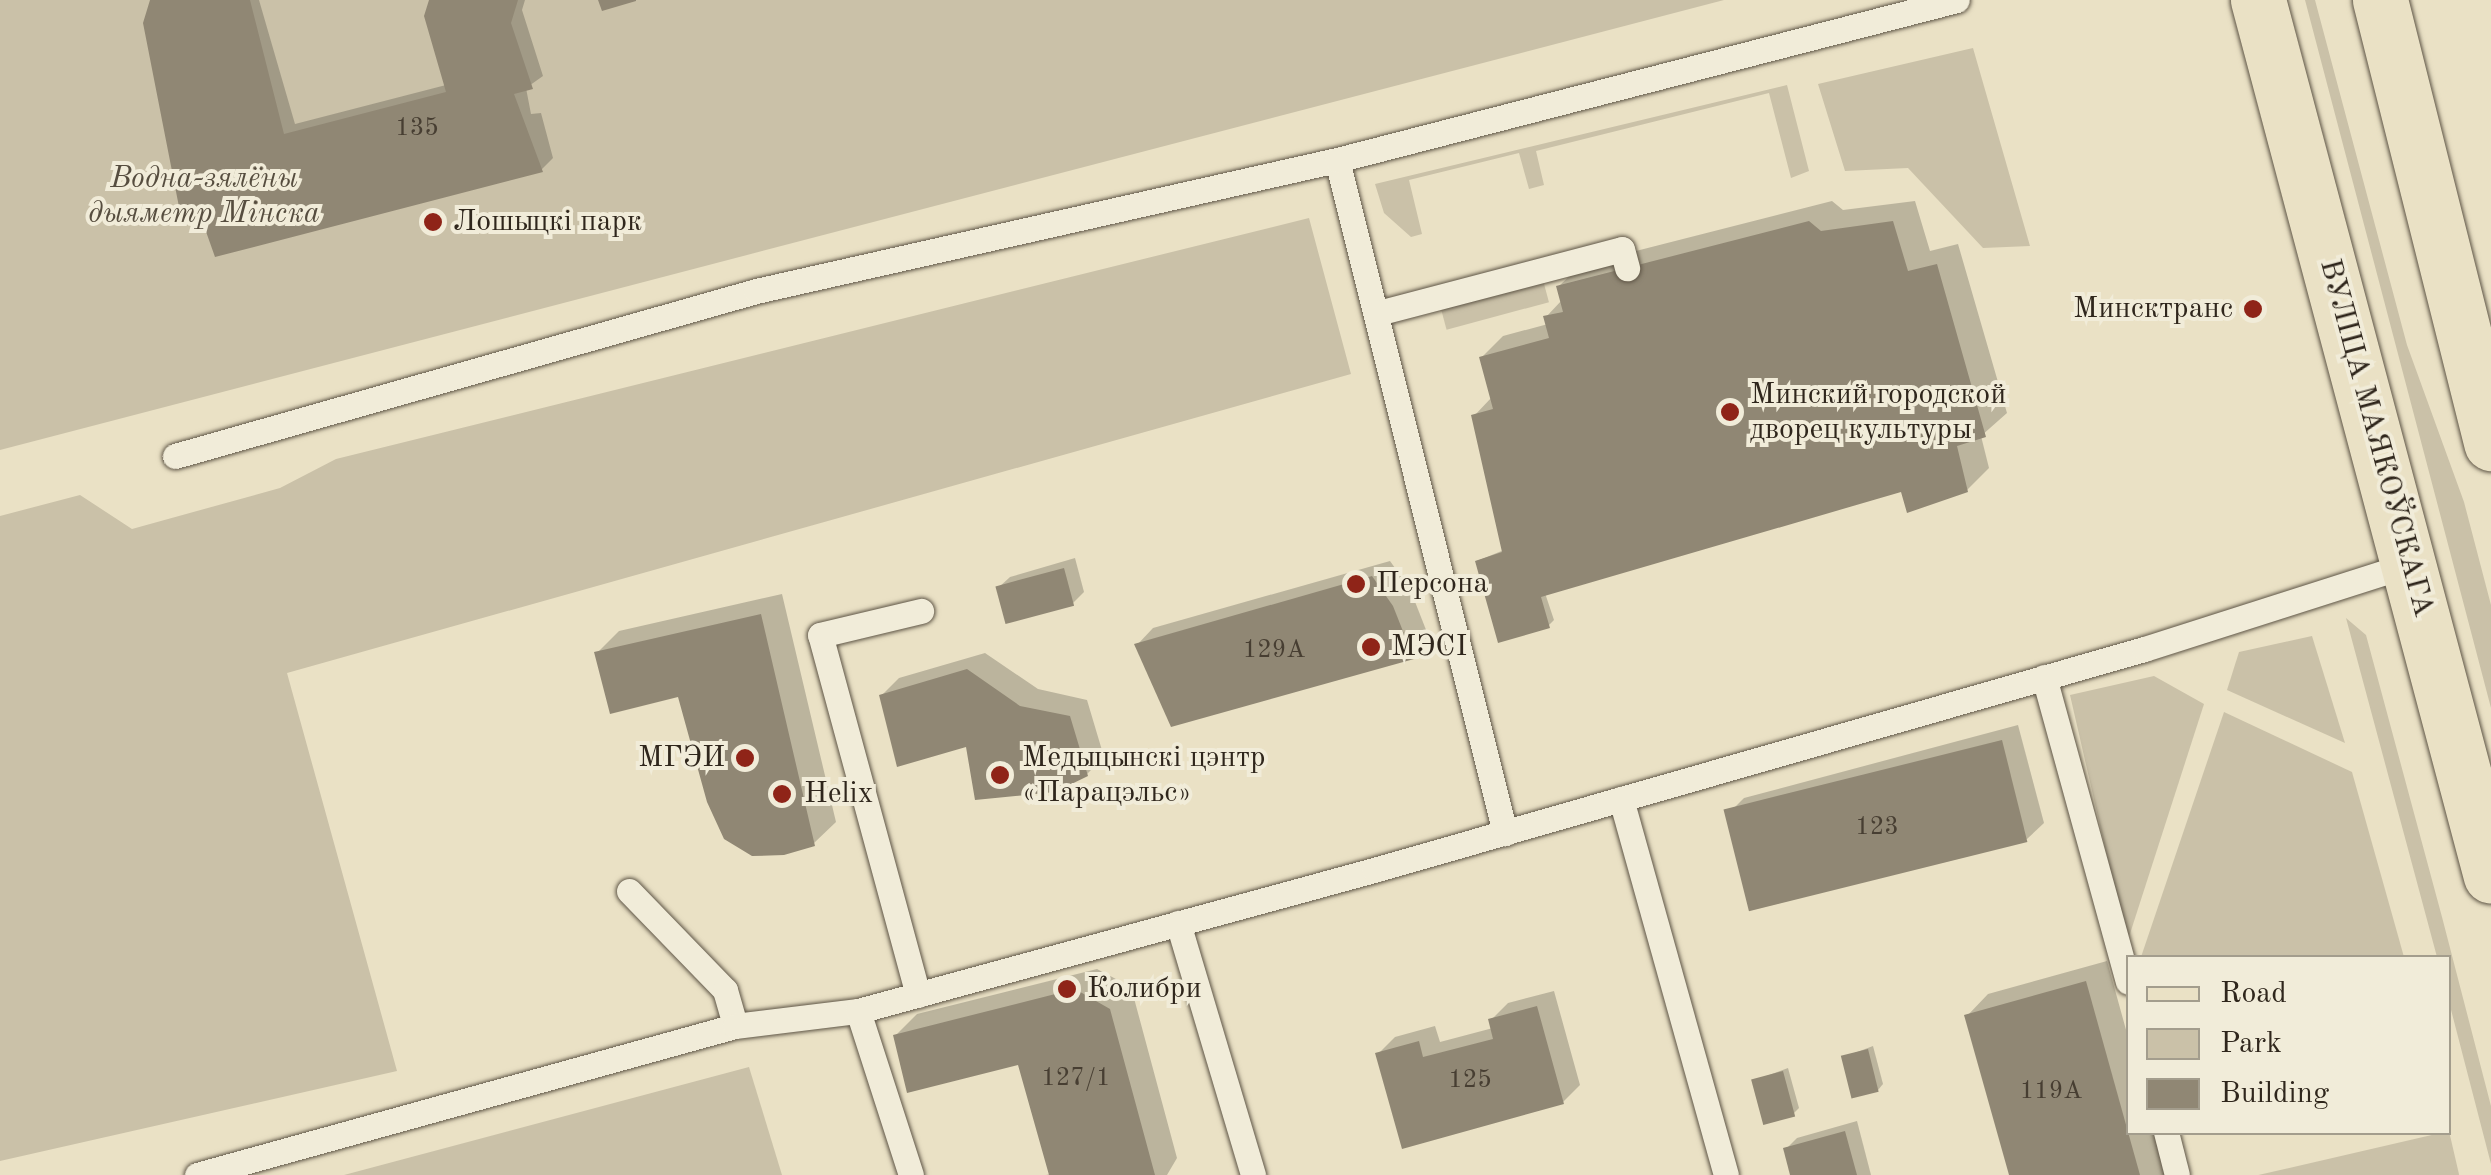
<!DOCTYPE html>
<html>
<head>
<meta charset="utf-8">
<style>
  body { margin:0 }
  #map { position:relative; width:2491px; height:1175px; overflow:hidden; background:#eae1c5; font-family:"Old Standard TT",serif }
  div>[style] { position:absolute }
  [style*='--x'] { left:calc(var(--x)*1px); top:calc(var(--y)*1px); width:calc(var(--w)*1px); rotate:calc(var(--a)*1deg) }
  .green>* { inset:0; background:#cac1a8; transform-origin:0 0 }
  .shadow>* { inset:0; background:#0003 }
  .building>* { inset:0; background:#908774; transform-origin:0 0 }
  .roads { filter:drop-shadow(0 0 2px #5e5546) drop-shadow(0 0 2px #5e5546) }
  .lane>* { height:25px; margin:-12.5px; padding:0 12.5px; transform-origin:12.5px; border-radius:12.5px; background:#f1ecd9 }
  .primary>* { height:55px; margin:-27.5px; padding:0 27.5px; transform-origin:27.5px; border-radius:27.5px; background:#eae1c5 }
  .dots>* { width:28px; height:28px; translate:-50% -50%; box-sizing:border-box; border:5px solid #f1ecd9; border-radius:50% }
  span { translate:-50% -50%; white-space:nowrap; text-align:center; line-height:1.15; -webkit-text-stroke:8px #f1ecd9; paint-order:stroke }
  .number-label { font-size:25px; color:#473e32 }
  .number-label span { -webkit-text-stroke-width:0 }
  .park-label { font-size:30px; color:#564d3f; font-style:italic }
  .poi-label { font-size:30px; color:#2f261c }
  .left { translate:0 -50%; text-align:left }
  .right { translate:-100% -50%; text-align:right }
  .street-label { font-size:30px; color:#2f261c }
  .legend { position:absolute; left:2126px; top:955px; width:325px; height:180px; box-sizing:border-box; background:#f1ecd9; border:2px solid #a39d8d; margin:0; padding:12px 18px; list-style:none; font-size:30px; color:#2f261c }
  .legend li { display:flex; align-items:center; gap:20px; height:50px }
  .legend b { width:50px; border:2px solid #a39d8d }
</style>
</head>
<body>
<div id="map">
  <div class="green">
    <i style="clip-path:polygon(0 0,1724px 0,0 450px)"></i>
    <i style="clip-path:polygon(2305px 0,2315px 0,2407px 345px,2464px 502px,2491px 605px,2491px 708px)"></i>
    <i style="clip-path:polygon(1973px 48px,2030px 246px,1983px 248px,1908px 168px,1845px 171px,1818px 84px)"></i>
    <i style="clip-path:polygon(1787px 85px,1809px 171px,1791px 178px,1769px 93px,1536px 151px,1544px 185px,1529px 189px,1519px 153px,1409px 180px,1422px 234px,1411px 237px,1384px 213px,1375px 184px)"></i>
    <i style="clip-path:polygon(1309px 218px,1351px 374px,287px 673px,397px 1071px,0 1161px,0 516px,80px 495px,132px 529px,280px 488px,336px 459px)"></i>
    <i style="left:1543px;top:280px;width:23px;height:106px;rotate:75deg"></i>
    <i style="clip-path:polygon(2346px 618px,2366px 635px,2442px 917px,2491px 1106px,2491px 1164px,2449px 1002px,2448px 958px,2437px 957px)"></i>
    <i style="clip-path:polygon(2312px 636px,2345px 743px,2227px 690px,2239px 652px)"></i>
    <i style="clip-path:polygon(2154px 676px,2204px 704px,2127px 943px,2070px 695px)"></i>
    <i style="clip-path:polygon(2224px 712px,2352px 772px,2404px 957px,2141px 957px)"></i>
    <i style="clip-path:polygon(749px 1067px,782px 1175px,344px 1175px)"></i>
    <i style="left:2449px;top:1131px;width:45px;height:226px;rotate:77deg"></i>
  </div>
  <div class="shadow">
    <i style="clip-path:polygon(152px 0,259px 0,295px 124px,446px 85px,432px 0,525px 0,522px 10px,543px 76px,526px 88px,531px 114px,541px 113px,553px 158px,541px 170px,217px 254px)"></i>
    <i style="clip-path:polygon(1832px 201px,1843px 210px,1915px 201px,1930px 251px,1958px 244px,2007px 413px,1981px 436px,1989px 468px,1967px 490px,1903px 489px,1545px 593px,1554px 620px,1548px 626px,1477px 561px,1504px 550px,1474px 416px,1492px 397px,1481px 358px,1503px 336px,1548px 324px,1546px 317px,1562px 300px,1559px 286px,1581px 265px)"></i>
    <i style="clip-path:polygon(1075px 558px,1084px 592px,1073px 603px,998px 588px,1010px 577px)"></i>
    <i style="clip-path:polygon(1390px 561px,1410px 589px,1430px 640px,1413px 656px,1137px 645px,1153px 628px)"></i>
    <i style="clip-path:polygon(782px 594px,836px 822px,814px 843px,680px 694px,597px 653px,619px 631px)"></i>
    <i style="clip-path:polygon(985px 653px,1038px 689px,1087px 700px,1104px 757px,1087px 774px,968px 744px,882px 695px,899px 678px)"></i>
    <i style="clip-path:polygon(2018px 725px,2044px 823px,2027px 839px,1727px 815px,1744px 798px)"></i>
    <i style="clip-path:polygon(2107px 961px,2128px 1037px,2128px 1132px,2155px 1132px,2167px 1175px,2012px 1175px,1967px 1016px,1988px 994px)"></i>
    <i style="clip-path:polygon(1097px 969px,1131px 987px,1177px 1158px,1167px 1175px,1046px 1175px,1051px 1174px,1020px 1062px,895px 1036px,917px 1014px)"></i>
    <i style="clip-path:polygon(1554px 991px,1580px 1085px,1563px 1102px,1378px 1054px,1395px 1037px,1435px 1026px,1440px 1042px,1493px 1028px,1491px 1020px,1508px 1003px)"></i>
    <i style="clip-path:polygon(1873px 1046px,1883px 1084px,1878px 1090px,1844px 1057px)"></i>
    <i style="clip-path:polygon(1788px 1068px,1799px 1108px,1794px 1113px,1753px 1081px)"></i>
    <i style="clip-path:polygon(1857px 1121px,1871px 1175px,1793px 1175px,1786px 1149px,1797px 1138px)"></i>
  </div>
  <div class="building">
    <i style="clip-path:polygon(150px 0,250px 0,284px 134px,446px 92px,424px 16px,429px 0,518px 0,511px 23px,533px 89px,514px 94px,543px 172px,215px 257px,198px 209px,180px 212px,143px 23px)"></i>
    <i style="clip-path:polygon(598px 0,636px 0,636px 1px,602px 11px)"></i>
    <i style="clip-path:polygon(1809px 221px,1821px 231px,1893px 221px,1908px 271px,1937px 264px,1986px 437px,1957px 446px,1968px 492px,1907px 513px,1901px 492px,1541px 597px,1550px 628px,1498px 643px,1475px 561px,1502px 552px,1471px 415px,1493px 409px,1479px 357px,1549px 338px,1543px 316px,1563px 312px,1556px 286px)"></i>
    <i style="left:1064px;top:568px;width:39px;height:71px;rotate:75deg"></i>
    <i style="clip-path:polygon(1372px 576px,1393px 606px,1414px 659px,1171px 727px,1134px 644px)"></i>
    <i style="clip-path:polygon(761px 614px,815px 846px,784px 855px,752px 856px,724px 839px,707px 802px,678px 697px,610px 714px,594px 652px)"></i>
    <i style="clip-path:polygon(967px 669px,1020px 706px,1070px 716px,1088px 776px,1055px 792px,975px 800px,966px 747px,897px 767px,879px 695px)"></i>
    <i style="left:2002px;top:740px;width:105px;height:287px;rotate:76deg"></i>
    <i style="clip-path:polygon(2086px 981px,2140px 1175px,2009px 1175px,1964px 1015px)"></i>
    <i style="clip-path:polygon(1075px 989px,1110px 1009px,1155px 1175px,1049px 1175px,1018px 1065px,907px 1093px,893px 1035px)"></i>
    <i style="clip-path:polygon(1537px 1006px,1564px 1104px,1402px 1149px,1375px 1053px,1419px 1041px,1423px 1057px,1493px 1039px,1488px 1019px)"></i>
    <i style="left:1868px;top:1049px;width:44px;height:28px;rotate:76deg"></i>
    <i style="left:1783px;top:1071px;width:47px;height:33px;rotate:75deg"></i>
    <i style="clip-path:polygon(1845px 1131px,1857px 1175px,1790px 1175px,1783px 1148px)"></i>
  </div>
  <div class="roads">
    <div class="lane">
      <i style="--x:1337;--y:160;--w:694;--a:75.98"></i>
      <i style="--x:1378;--y:313;--w:252;--a:-14.7"></i>
      <i style="--x:1622;--y:249;--w:20;--a:75"></i>
      <i style="--x:175;--y:456;--w:604;--a:-15.85"></i>
      <i style="--x:756;--y:291;--w:596;--a:-12.71"></i>
      <i style="--x:1337;--y:160;--w:640;--a:-14.47"></i>
      <i style="--x:2044;--y:677;--w:316;--a:74.6"></i>
      <i style="--x:1621;--y:799;--w:390;--a:74.4"></i>
      <i style="--x:629;--y:891;--w:138;--a:45.9"></i>
      <i style="--x:725;--y:990;--w:37;--a:74"></i>
      <i style="--x:1178;--y:923;--w:263;--a:73.4"></i>
      <i style="--x:918;--y:995;--w:373;--a:-105.2"></i>
      <i style="--x:820;--y:635;--w:104;--a:-13.4"></i>
      <i style="--x:858;--y:1011;--w:172;--a:72.1"></i>
      <i style="--x:2166;--y:1132;--w:44;--a:75.7"></i>
      <i style="--x:197;--y:1175;--w:558;--a:-15.48"></i>
      <i style="--x:735;--y:1026;--w:124;--a:-7"></i>
      <i style="--x:858;--y:1011;--w:535;--a:-15.28"></i>
      <i style="--x:1374;--y:870;--w:801;--a:-16.01"></i>
      <i style="--x:2144;--y:649;--w:280;--a:-17.7"></i>
    </div>
    <div class="primary">
      <i style="--x:2258;--y:0;--w:906;--a:75.11"></i>
      <i style="--x:2380;--y:0;--w:457;--a:75.9"></i>
    </div>
  </div>
  <div class="dots">
    <i style="left:433px;top:222px;background:#8f2418"></i>
    <i style="left:2253px;top:309px;background:#8f2418"></i>
    <i style="left:1730px;top:412px;background:#8f2418"></i>
    <i style="left:1356px;top:584px;background:#8f2418"></i>
    <i style="left:1371px;top:647px;background:#8f2418"></i>
    <i style="left:745px;top:758px;background:#8f2418"></i>
    <i style="left:1000px;top:775px;background:#8f2418"></i>
    <i style="left:782px;top:794px;background:#8f2418"></i>
    <i style="left:1067px;top:989px;background:#8f2418"></i>
  </div>
  <div class="number-label">
    <span style="left:417px;top:129px">135</span>
    <span style="left:1274px;top:651px">129А</span>
    <span style="left:1877px;top:828px">123</span>
    <span style="left:1076px;top:1079px">127/1</span>
    <span style="left:1470px;top:1081px">125</span>
    <span style="left:2051px;top:1092px">119А</span>
  </div>
  <div class="park-label">
    <span style="left:204px;top:196px">Водна-зялёны<br>дыяметр Мінска</span>
  </div>
  <div class="poi-label">
    <span class="left" style="left:453px;top:222px">Лошыцкі парк</span>
    <span class="right" style="left:2233px;top:309px">Минсктранс</span>
    <span class="left" style="left:1750px;top:412px">Минский городской<br>дворец культуры</span>
    <span class="left" style="left:1376px;top:584px">Персона</span>
    <span class="left" style="left:1391px;top:647px">МЭСІ</span>
    <span class="right" style="left:725px;top:758px">МГЭИ</span>
    <span class="left" style="left:1022px;top:775px">Медыцынскі цэнтр<br>«Парацэльс»</span>
    <span class="left" style="left:804px;top:794px">Helix</span>
    <span class="left" style="left:1087px;top:989px">Колибри</span>
  </div>
  <div class="street-label">
    <span style="left:2376px;top:438px;rotate:75deg">ВУЛІЦА МАЯКОЎСКАГА</span>
  </div>
  <ul class="legend">
  <li><b style="height:12px;background:#eae1c5"></b>Road</li>
  <li><b style="height:28px;background:#cac1a8"></b>Park</li>
  <li><b style="height:28px;background:#908774"></b>Building</li>
  </ul>
</div>
</body>
</html>
